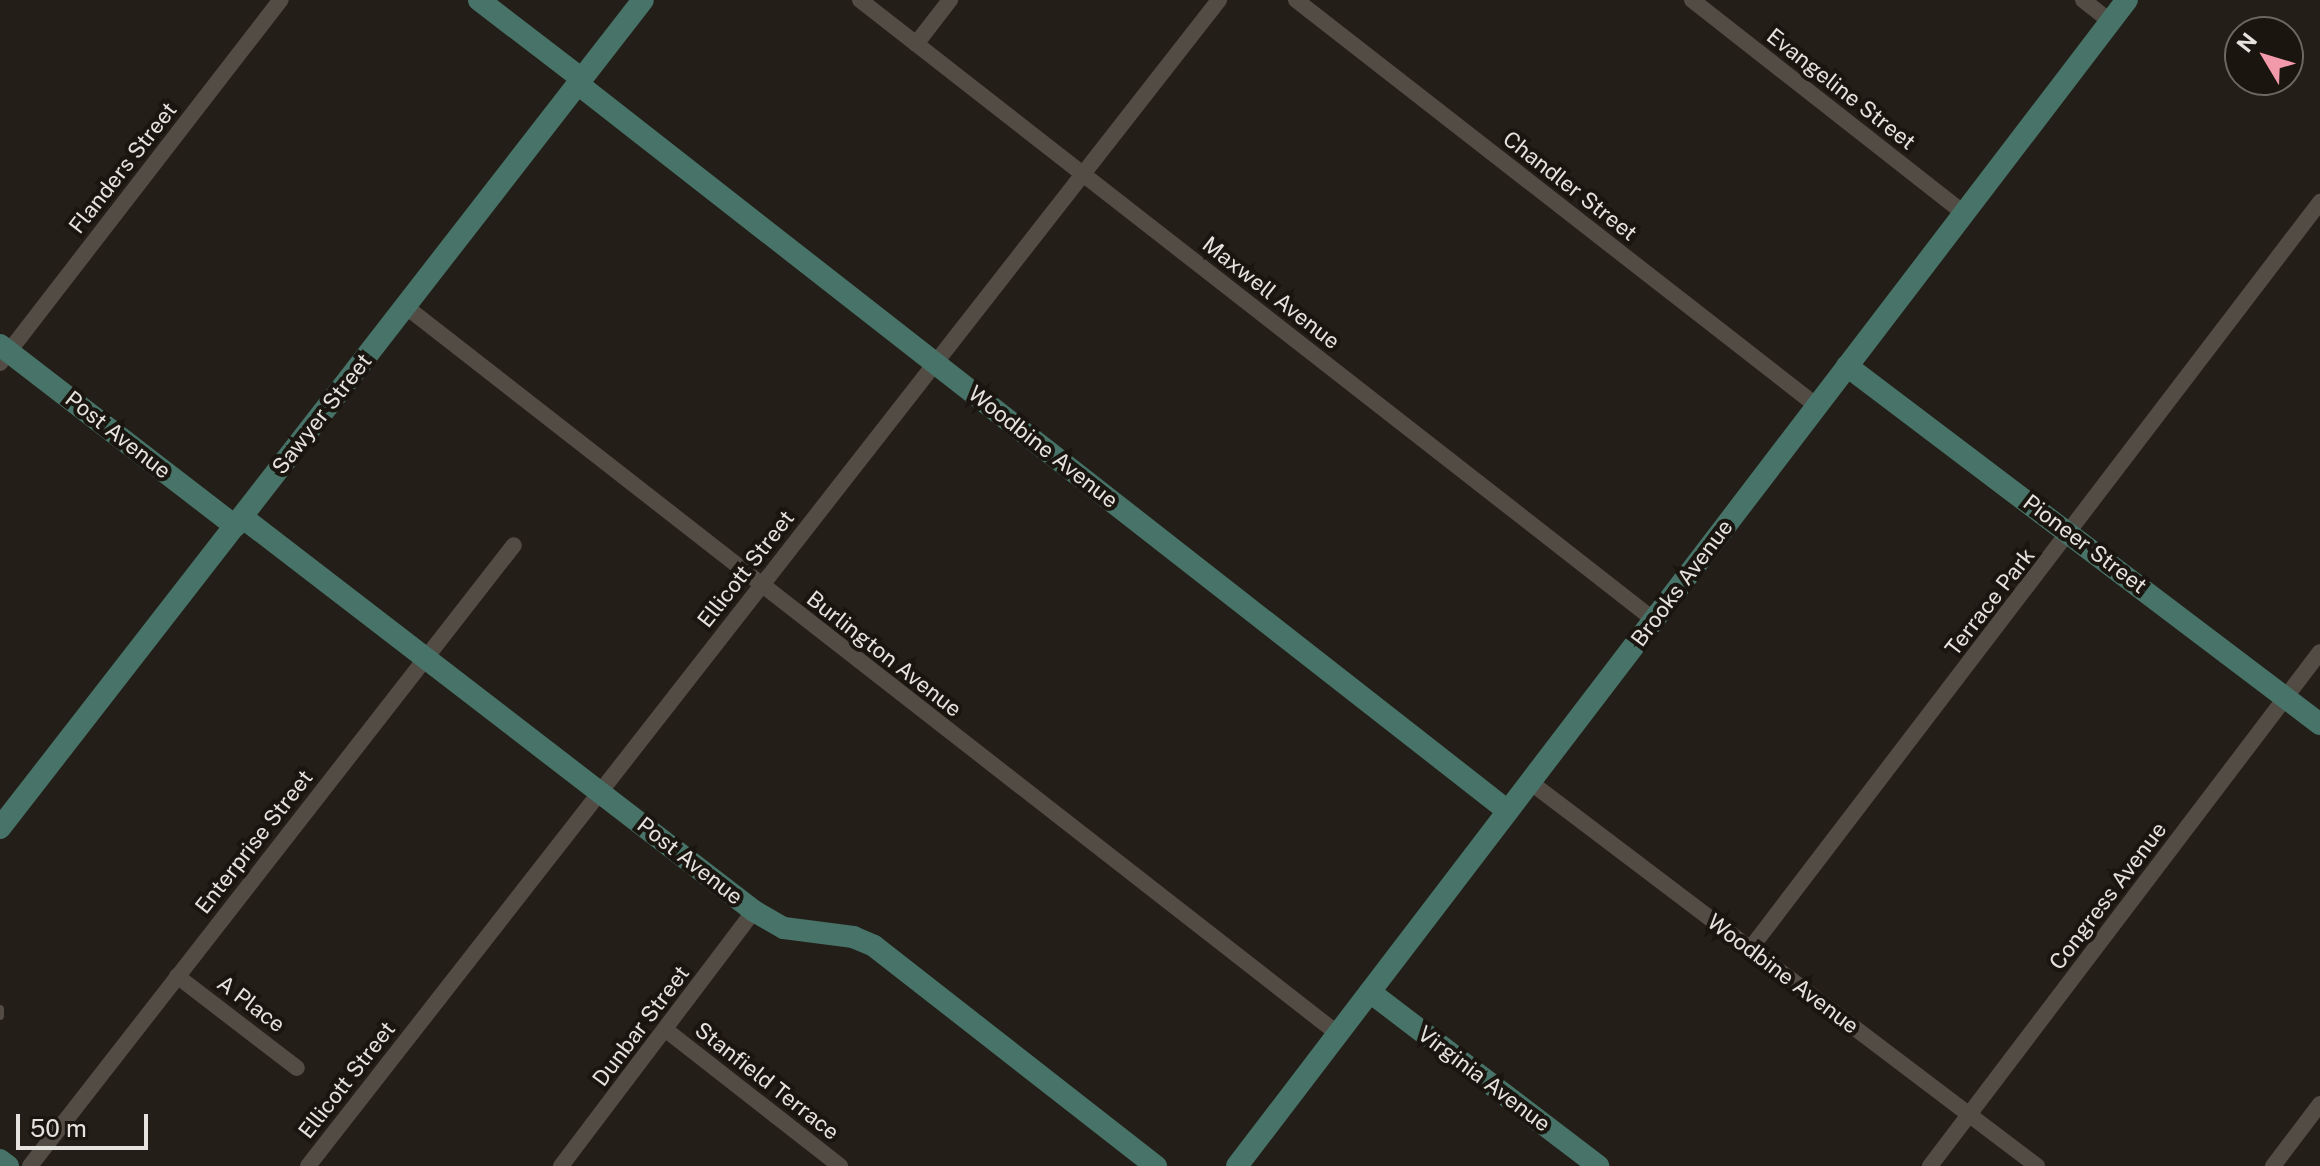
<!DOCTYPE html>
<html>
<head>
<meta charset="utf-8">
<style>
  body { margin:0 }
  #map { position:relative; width:2320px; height:1166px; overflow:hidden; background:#231e17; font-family:"Public Sans",sans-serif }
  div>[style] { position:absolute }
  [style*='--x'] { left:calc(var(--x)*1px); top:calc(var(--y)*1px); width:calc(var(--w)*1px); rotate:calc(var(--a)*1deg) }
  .lane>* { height:8px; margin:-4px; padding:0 4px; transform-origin:4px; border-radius:4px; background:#524c44 }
  .street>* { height:16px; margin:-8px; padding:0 8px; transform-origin:8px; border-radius:8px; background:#524c44 }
  .secondary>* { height:22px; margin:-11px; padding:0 11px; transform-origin:11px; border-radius:11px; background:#477369 }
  span { translate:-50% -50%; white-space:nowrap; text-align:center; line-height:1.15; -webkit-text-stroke:8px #1a150e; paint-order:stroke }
  .street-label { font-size:22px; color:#e6e3de }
  .north { position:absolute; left:2224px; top:16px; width:80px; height:80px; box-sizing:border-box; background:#1a150e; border:2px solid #6c6761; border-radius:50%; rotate:308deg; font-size:22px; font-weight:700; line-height:32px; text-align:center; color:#e6e3de }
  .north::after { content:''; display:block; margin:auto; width:28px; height:36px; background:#f39aaa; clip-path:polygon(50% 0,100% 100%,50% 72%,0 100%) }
  .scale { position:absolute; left:16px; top:1114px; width:132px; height:36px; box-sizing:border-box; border:4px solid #e6e3de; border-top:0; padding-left:10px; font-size:24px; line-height:28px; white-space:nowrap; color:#e6e3de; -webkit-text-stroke:6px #1a150e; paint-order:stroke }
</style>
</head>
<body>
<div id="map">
  <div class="lane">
    <i style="--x:0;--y:1009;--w:7;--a:90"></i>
  </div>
  <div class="street">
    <i style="--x:860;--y:0;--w:1007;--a:37.98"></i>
    <i style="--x:1296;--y:0;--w:661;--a:37.93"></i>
    <i style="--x:1692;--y:0;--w:345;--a:38.1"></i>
    <i style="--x:2083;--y:0;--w:34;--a:38"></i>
    <i style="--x:916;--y:44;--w:56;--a:-52.3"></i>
    <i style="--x:405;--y:306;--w:1183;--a:37.96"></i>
    <i style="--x:0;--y:363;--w:459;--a:-52.3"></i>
    <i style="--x:1530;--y:782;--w:636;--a:37.14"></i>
    <i style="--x:1750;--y:949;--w:940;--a:-52.65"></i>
    <i style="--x:177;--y:976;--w:151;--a:37.5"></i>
    <i style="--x:666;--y:1030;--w:221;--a:38"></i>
    <i style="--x:30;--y:1166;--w:787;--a:-52.07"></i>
    <i style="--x:308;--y:1166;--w:1480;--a:-52"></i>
    <i style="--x:561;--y:1166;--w:320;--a:-52.9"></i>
    <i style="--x:1930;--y:1166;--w:645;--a:-52.81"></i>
    <i style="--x:2273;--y:1166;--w:78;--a:-52.8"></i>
  </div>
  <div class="secondary">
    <i style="--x:479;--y:0;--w:130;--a:37.5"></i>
    <i style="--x:578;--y:84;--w:1180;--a:38.02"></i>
    <i style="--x:0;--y:345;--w:297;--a:37.6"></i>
    <i style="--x:1847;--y:366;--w:593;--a:37.12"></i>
    <i style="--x:242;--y:517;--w:646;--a:37.58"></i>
    <i style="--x:754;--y:911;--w:34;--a:30"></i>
    <i style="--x:784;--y:928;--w:70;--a:7.4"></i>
    <i style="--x:853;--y:937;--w:23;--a:23"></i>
    <i style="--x:874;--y:946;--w:358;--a:38"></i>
    <i style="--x:0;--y:828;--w:1048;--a:-52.17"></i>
    <i style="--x:1370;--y:992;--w:287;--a:37.3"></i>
    <i style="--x:0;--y:1160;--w:10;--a:37"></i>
    <i style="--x:1237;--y:1166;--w:1467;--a:-52.65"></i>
  </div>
  <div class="street-label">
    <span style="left:1841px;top:89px;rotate:38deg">Evangeline Street</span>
    <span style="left:123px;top:168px;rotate:-52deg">Flanders Street</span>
    <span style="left:1570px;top:186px;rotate:38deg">Chandler Street</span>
    <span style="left:1271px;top:293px;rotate:38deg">Maxwell Avenue</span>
    <span style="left:322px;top:414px;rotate:-52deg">Sawyer Street</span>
    <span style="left:118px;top:435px;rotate:38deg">Post Avenue</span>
    <span style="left:1043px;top:447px;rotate:38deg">Woodbine Avenue</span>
    <span style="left:2085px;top:544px;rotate:37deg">Pioneer Street</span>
    <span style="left:746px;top:569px;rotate:-52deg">Ellicott Street</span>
    <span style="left:1682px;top:583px;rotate:-53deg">Brooks Avenue</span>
    <span style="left:1990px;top:602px;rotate:-52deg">Terrace Park</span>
    <span style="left:884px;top:654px;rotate:38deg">Burlington Avenue</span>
    <span style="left:254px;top:842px;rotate:-52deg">Enterprise Street</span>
    <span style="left:690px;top:861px;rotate:38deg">Post Avenue</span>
    <span style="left:2108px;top:896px;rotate:-53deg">Congress Avenue</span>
    <span style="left:1783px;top:974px;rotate:37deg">Woodbine Avenue</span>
    <span style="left:251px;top:1004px;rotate:37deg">A Place</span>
    <span style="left:641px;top:1026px;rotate:-53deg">Dunbar Street</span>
    <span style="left:1484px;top:1079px;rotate:37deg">Virginia Avenue</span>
    <span style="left:347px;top:1080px;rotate:-52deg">Ellicott Street</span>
    <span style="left:767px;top:1081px;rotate:38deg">Stanfield Terrace</span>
  </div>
  <div class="north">N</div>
  <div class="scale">50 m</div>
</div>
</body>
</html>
